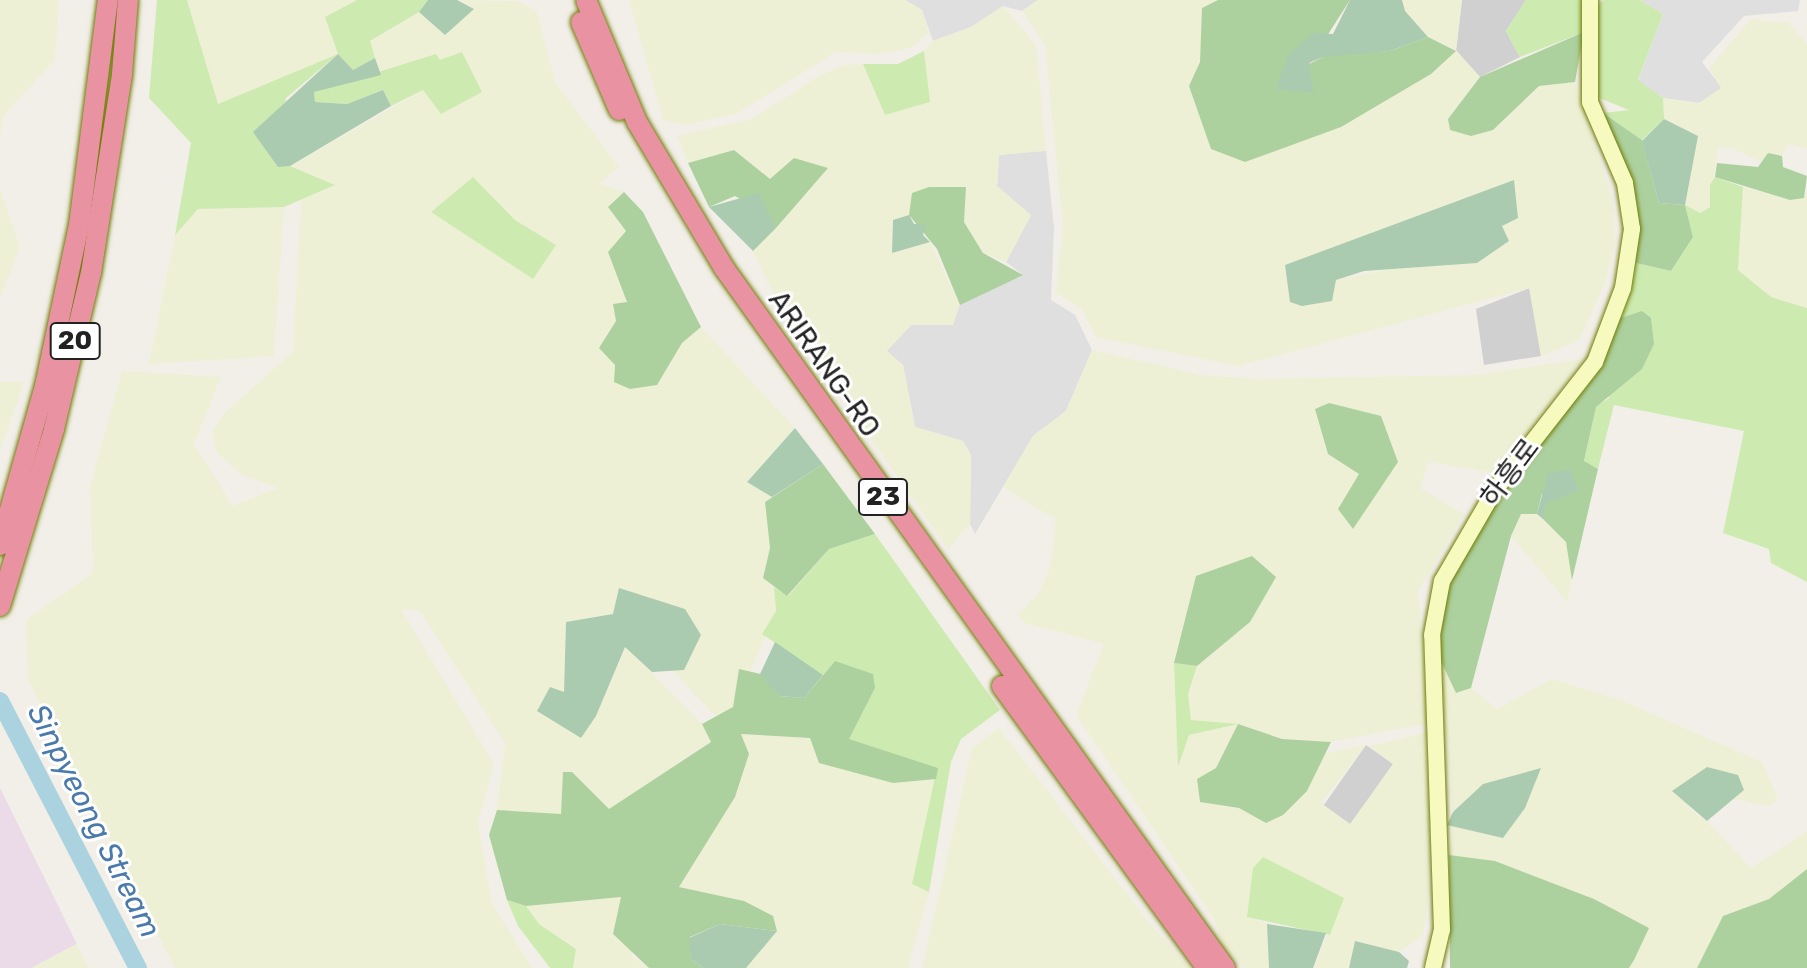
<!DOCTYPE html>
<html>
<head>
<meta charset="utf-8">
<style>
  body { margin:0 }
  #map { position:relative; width:1807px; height:968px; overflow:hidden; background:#f2efe9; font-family:Rubik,"Noto Sans KR",sans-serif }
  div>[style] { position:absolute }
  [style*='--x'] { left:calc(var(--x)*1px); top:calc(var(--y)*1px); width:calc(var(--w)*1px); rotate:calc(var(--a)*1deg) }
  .residential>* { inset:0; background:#e0dfdf }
  .industrial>* { inset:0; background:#ebdbe8 }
  .religious>* { inset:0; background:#d0d0d0; transform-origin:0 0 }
  .farmland>* { inset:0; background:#eef0d5 }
  .grass>* { inset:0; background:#cdebb0 }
  .forest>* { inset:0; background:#add19e }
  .cemetery>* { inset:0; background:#aacbaf }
  .river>* { height:18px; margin:-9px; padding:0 9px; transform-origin:9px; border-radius:9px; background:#aad3df }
  .roads { filter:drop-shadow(0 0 2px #707d05) drop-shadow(0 0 2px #707d05) }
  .secondary>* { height:16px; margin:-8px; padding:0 8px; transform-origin:8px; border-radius:8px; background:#f7fabf }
  .highway>* { height:20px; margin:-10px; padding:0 10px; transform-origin:10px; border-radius:10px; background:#e892a2 }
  span { translate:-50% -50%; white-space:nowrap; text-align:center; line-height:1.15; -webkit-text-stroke:6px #fff; paint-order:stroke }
  .shield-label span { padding:2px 6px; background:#fff; border:2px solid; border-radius:6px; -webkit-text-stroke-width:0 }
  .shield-label { font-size:26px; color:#222; font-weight:700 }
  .street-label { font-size:28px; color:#222 }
  .water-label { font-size:30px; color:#4a7aab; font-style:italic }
</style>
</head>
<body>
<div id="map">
  <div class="residential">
    <i style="clip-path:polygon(905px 0,1038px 0,1022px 11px,1003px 6px,971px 27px,933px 41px,922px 10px)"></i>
    <i style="clip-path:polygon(1640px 0,1800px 0,1798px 11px,1744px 16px,1702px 62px,1722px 88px,1699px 103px,1663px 98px,1638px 81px,1663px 14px)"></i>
    <i style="clip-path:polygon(1031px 150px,1046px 151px,1054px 228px,1051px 300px,1075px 315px,1092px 350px,1066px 411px,1033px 436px,975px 534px,970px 524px,971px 455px,963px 441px,915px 427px,903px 365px,886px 351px,911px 325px,953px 325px,956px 306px,1022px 274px,1006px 262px,1031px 215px,997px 186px,999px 155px)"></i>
  </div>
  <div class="industrial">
    <i style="clip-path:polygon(0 788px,77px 944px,31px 968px,0 968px)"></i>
  </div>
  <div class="religious">
    <i style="clip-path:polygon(1462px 0,1526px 0,1506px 31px,1520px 57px,1480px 77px,1456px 51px)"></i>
    <i style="clip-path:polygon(1530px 288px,1541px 356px,1484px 365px,1476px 309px)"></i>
    <i style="left:1366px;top:745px;width:33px;height:74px;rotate:35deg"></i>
  </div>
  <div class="farmland">
    <i style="clip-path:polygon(0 0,59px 0,55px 60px,3px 116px,0 141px)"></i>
    <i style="clip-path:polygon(187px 0,357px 0,338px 54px,218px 105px)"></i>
    <i style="clip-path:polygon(evenodd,460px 0,517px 1px,537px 11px,555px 82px,619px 167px,599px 184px,624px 192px,609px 207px,626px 231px,608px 252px,628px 302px,609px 337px,657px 385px,682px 343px,701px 327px,795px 428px,747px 481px,772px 497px,765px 503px,770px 548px,763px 578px,774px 587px,776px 611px,750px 672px,739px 669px,733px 707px,716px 717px,673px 671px,684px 670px,613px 614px,566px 622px,564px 693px,550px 688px,537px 711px,596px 716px,626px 646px,702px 724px,711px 741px,609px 810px,563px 772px,561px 815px,497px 810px,505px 743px,420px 611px,401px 609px,494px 764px,478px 823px,492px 903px,532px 968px,175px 968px,28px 680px,26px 620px,93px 573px,90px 487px,122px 371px,221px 377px,194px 444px,233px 506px,278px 488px,241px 474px,217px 453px,212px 432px,223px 415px,293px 351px,301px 200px,335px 185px,290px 166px,423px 90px,440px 60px,436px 55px,381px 75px,370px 42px,419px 12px,445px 35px,473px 8px,460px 0,473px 178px,515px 220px,556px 245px,431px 212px,473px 178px)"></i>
    <i style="clip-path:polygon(629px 0,905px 0,922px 10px,929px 32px,911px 48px,877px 54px,836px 52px,736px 114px,684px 125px,663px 120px)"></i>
    <i style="clip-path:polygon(evenodd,1038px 0,1218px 0,1202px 8px,1200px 62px,1189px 86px,1456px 50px,1428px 37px,1405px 11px,1402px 0,1462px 0,1456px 50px,1480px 77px,1448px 119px,1493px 130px,1539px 86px,1575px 82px,1613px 202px,1615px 242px,1606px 280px,1580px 340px,1541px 356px,1529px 288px,1238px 366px,1096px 337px,1081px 308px,1056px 293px,1063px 226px,1045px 45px,1022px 11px,1038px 0,1514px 181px,1502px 225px,1477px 263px,1411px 265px,1336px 280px,1286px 266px,1514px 181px)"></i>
    <i style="clip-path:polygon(1003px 6px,1036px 45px,1046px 151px,999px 155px,997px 186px,1031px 215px,1006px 262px,984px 253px,964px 222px,966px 188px,912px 193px,909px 215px,893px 220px,892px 253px,930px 242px,960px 305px,953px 325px,911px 325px,887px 351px,903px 365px,915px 427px,963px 441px,971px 455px,970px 524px,948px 549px,781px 311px,753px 251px,828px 168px,770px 180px,734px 150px,688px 163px,677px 136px,752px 119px,822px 74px,846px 65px,863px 64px,885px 115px,930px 102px,924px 51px,933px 41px,971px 27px)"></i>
    <i style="clip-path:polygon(1751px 19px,1789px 23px,1807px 44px,1807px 149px,1788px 144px,1782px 156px,1768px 153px,1762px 162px,1732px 148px,1718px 147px,1710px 207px,1700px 213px,1685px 205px,1698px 136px,1664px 119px,1663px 98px,1699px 103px,1721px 88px,1709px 68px)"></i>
    <i style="clip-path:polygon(1743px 187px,1790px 200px,1804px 198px,1807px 192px,1807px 308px,1771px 297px,1738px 270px)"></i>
    <i style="clip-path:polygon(0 188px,20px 247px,0 299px)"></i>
    <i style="clip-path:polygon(284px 207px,274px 356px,149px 364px,175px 235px,198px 209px)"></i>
    <i style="clip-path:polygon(evenodd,1092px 350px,1201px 375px,1259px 379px,1475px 375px,1584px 359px,1494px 473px,1429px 462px,1420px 488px,1464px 514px,1418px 592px,1429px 723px,1331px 742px,1282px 739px,1221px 807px,1239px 808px,1307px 791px,1323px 754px,1366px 745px,1321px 803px,1350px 824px,1393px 764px,1369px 746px,1430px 732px,1428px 901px,1423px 936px,1399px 952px,1355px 941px,1349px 968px,1313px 968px,1344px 898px,1248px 916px,1267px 924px,1269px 968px,1244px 968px,1223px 945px,1214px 919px,1076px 715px,1104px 644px,1025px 623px,1017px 616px,1040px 591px,1050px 567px,1056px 520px,1003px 487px,1033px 436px,1066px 411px,1092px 350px,1196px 577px,1250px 622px,1197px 666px,1188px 694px,1190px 720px,1234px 725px,1189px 735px,1178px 765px,1174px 663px,1196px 577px)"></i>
    <i style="clip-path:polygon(0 382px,24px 382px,0 450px)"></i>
    <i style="clip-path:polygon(1521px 514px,1537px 514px,1566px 541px,1572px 580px,1567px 602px,1511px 536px)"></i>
    <i style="clip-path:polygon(1439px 657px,1456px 693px,1471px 688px,1497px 709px,1552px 679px,1623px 701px,1762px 762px,1778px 800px,1769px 806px,1732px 799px,1744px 789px,1687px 807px,1707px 821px,1751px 868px,1807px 831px,1807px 869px,1769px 899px,1723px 916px,1697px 968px,1629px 968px,1648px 929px,1594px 899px,1495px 861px,1449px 855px,1453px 826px,1503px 837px,1541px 769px,1483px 784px,1453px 812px)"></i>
    <i style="clip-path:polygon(999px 728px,1151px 925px,1190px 968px,922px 968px,972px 748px)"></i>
    <i style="clip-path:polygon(740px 734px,810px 738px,819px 763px,893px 783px,936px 779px,912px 884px,929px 892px,908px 968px,746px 968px,777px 931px,744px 901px,679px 887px,735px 797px,749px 754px)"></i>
    <i style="clip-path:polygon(622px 897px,632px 957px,649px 968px,573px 968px,576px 948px,539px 924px,526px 906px)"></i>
    <i style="clip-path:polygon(77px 944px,88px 968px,31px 968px)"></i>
  </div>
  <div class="grass">
    <i style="clip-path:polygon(157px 0,187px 0,218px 104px,338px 54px,325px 17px,357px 0,428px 0,419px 12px,370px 41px,375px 58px,353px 70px,338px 54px,286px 98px,278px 166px,290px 166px,335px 185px,284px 207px,198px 209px,175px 235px,191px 143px,149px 98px)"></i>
    <i style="clip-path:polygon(1526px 0,1582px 0,1584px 32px,1520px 57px,1506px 31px)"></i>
    <i style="clip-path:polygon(1604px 0,1640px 0,1663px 14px,1638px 80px,1663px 98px,1664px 119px,1642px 140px,1603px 113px,1629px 110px,1597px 97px,1597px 5px)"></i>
    <i style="clip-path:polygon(924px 51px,930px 102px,885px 115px,863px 64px,898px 64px)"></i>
    <i style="clip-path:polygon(462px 52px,482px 92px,441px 114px,423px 90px,391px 106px,383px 90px,347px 104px,315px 102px,314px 92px,436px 54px,440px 60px)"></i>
    <i style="clip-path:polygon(473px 177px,515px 220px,556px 245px,533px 279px,431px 212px)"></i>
    <i style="clip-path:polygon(1715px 177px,1743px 187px,1738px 270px,1771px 297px,1807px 308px,1807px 582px,1771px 563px,1769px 549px,1723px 533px,1744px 431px,1614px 405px,1598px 469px,1584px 462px,1596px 406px,1609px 398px,1618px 319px,1636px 263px,1671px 271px,1693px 237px,1685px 205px,1700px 213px,1710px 207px,1710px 185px)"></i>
    <i style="clip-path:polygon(875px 534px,1000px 710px,961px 739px,951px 762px,929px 892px,912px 884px,937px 768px,848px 739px,875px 688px,835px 661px,823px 675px,762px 634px,776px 611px,774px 587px,788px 596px,829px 549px)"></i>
    <i style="clip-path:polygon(1174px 663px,1197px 666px,1188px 694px,1191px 720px,1238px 724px,1189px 735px,1178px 767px)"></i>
    <i style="clip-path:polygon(1263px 857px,1344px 898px,1330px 935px,1247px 917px,1253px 868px)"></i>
    <i style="clip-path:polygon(507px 900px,526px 906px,539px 924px,576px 949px,573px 968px,550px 968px,518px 926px)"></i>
  </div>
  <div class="forest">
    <i style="clip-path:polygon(1218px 0,1350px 0,1309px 64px,1329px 54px,1390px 51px,1428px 37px,1456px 51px,1431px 74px,1341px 127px,1245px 162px,1211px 149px,1189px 86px,1200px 62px,1202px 8px)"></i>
    <i style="clip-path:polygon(1584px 32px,1575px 82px,1539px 86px,1493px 130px,1471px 136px,1450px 130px,1448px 119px,1480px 77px)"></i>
    <i style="clip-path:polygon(1603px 113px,1642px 140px,1659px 203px,1685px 205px,1693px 237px,1671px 271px,1636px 263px,1633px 196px)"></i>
    <i style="clip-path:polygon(734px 150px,770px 179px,794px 158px,828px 168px,776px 228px,765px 213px,735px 196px,709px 207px,688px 163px)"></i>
    <i style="clip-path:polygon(1768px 153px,1782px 156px,1783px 167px,1807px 176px,1804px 198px,1790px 200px,1715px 177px,1717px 163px,1758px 167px)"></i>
    <i style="clip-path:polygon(929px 187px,966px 187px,964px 222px,983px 253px,1023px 275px,960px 305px,937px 249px,909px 215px,912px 193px)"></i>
    <i style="clip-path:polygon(624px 192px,643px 212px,701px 327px,682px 343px,657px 385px,630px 389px,614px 382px,615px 365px,599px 348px,616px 321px,613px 304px,627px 302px,608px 252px,626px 231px,608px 207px)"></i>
    <i style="clip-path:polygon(1642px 311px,1651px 318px,1654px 344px,1642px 369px,1596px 407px,1584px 461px,1598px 469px,1572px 580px,1566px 542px,1543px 519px,1542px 493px,1537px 514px,1521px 514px,1511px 536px,1471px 688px,1456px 693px,1439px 657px,1441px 612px,1456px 569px,1492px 503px,1618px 319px)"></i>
    <i style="clip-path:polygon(1329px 403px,1381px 416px,1398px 462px,1353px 529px,1338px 509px,1359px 474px,1328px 454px,1315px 409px)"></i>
    <i style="clip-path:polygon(823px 464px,875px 534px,829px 549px,787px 596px,763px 578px,770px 548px,765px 502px)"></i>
    <i style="clip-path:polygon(1252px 556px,1276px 577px,1250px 622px,1197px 666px,1174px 663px,1196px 576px)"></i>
    <i style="clip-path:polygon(835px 661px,873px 674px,875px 688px,849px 739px,938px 768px,936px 779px,893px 783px,819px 763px,810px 738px,741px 734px,749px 754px,735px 797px,679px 887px,744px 901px,773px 916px,777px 931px,720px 924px,690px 937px,691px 959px,703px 968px,649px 968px,613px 934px,621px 897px,526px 906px,507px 900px,489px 835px,497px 810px,561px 814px,563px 772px,572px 772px,609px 809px,711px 742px,702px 724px,733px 707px,739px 669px,765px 675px,779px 696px,804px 698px)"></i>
    <i style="clip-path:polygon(1238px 724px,1282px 739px,1331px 742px,1307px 791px,1283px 815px,1266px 823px,1239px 808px,1200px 802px,1197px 779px,1216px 768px)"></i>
    <i style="clip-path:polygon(1449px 855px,1495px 861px,1594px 899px,1649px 928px,1634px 960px,1629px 968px,1450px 968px)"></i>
    <i style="clip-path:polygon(1807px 869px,1807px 968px,1697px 968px,1723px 916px,1769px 899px)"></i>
  </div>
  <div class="cemetery">
    <i style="clip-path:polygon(428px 0,457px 0,474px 9px,445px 35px,419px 12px)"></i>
    <i style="clip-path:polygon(1350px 0,1402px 0,1405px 11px,1428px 37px,1390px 51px,1323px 57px,1309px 63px,1313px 93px,1276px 89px,1288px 56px,1313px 33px,1333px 34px)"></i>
    <i style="clip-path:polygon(338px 54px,353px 70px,375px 58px,381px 75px,314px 92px,315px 102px,347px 104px,383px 90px,391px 106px,290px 166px,278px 167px,253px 132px)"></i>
    <i style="clip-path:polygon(1664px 119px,1698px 136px,1685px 205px,1659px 203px,1642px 141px)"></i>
    <i style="clip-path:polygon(1514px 180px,1518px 218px,1502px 226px,1509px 241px,1477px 263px,1364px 271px,1336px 280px,1332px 301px,1302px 306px,1290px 302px,1285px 265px)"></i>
    <i style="clip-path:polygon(759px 193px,776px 228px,753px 251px,709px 207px)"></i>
    <i style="clip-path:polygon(909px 215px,914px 224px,926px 224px,923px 235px,930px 242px,892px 253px,893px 220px)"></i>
    <i style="clip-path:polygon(795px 428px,823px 464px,772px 497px,747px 482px)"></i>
    <i style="clip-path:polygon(1569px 469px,1579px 490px,1545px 504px,1543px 519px,1537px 514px,1548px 473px)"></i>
    <i style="clip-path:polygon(619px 588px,685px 609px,701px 635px,684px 670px,652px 672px,625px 647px,596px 716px,581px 738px,537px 711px,550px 687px,564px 692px,566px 622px,613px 614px)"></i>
    <i style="clip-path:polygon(775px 642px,823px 675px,804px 698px,779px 696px,760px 674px)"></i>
    <i style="clip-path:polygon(1707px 767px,1738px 775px,1744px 790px,1707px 821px,1672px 791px)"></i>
    <i style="clip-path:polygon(1541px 768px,1525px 808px,1503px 838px,1447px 825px,1453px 812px,1483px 784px)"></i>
    <i style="clip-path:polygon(720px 924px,777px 931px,746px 968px,703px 968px,691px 959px,689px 938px)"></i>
    <i style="clip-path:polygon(1267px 924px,1326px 933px,1313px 968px,1269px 968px)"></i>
    <i style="clip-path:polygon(1355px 941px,1399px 952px,1409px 961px,1407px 968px,1349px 968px)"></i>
  </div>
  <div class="river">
    <i style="--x:0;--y:701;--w:301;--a:62.7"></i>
  </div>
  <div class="roads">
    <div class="secondary">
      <i style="--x:1433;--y:968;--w:39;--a:-77"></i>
      <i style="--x:1442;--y:930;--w:295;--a:-91.9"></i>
      <i style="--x:1432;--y:635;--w:55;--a:-79.5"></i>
      <i style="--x:1442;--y:581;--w:105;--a:-59.8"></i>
      <i style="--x:1495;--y:490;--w:162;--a:-52"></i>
      <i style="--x:1595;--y:362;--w:79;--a:-69.3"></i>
      <i style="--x:1623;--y:288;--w:60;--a:-81.3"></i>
      <i style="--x:1632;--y:229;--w:47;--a:-98.7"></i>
      <i style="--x:1625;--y:183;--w:88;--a:-113.4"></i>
      <i style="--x:1590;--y:102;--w:102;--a:-90"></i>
    </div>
    <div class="highway">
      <i style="--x:586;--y:0;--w:132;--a:67.3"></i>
      <i style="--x:637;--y:122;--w:170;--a:59.2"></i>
      <i style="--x:724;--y:268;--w:861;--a:54.41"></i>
      <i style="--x:581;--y:22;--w:96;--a:66.6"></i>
      <i style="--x:0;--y:545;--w:165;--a:-74.2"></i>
      <i style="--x:45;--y:386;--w:165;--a:-78.1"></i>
      <i style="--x:79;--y:225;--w:227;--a:-82.7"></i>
      <i style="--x:0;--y:606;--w:185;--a:-73"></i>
      <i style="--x:54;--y:429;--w:160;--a:-76.7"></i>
      <i style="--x:91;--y:273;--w:201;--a:-81.1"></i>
      <i style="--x:122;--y:74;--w:74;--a:-85.4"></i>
      <i style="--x:1002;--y:686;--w:349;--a:54"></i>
    </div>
  </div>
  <div class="shield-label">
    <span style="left:75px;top:341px">20</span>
    <span style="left:883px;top:497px">23</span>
  </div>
  <div class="street-label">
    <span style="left:824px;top:364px;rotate:55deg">ARIRANG-RO</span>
    <span style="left:1510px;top:473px;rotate:-53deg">하흥로</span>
  </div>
  <div class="water-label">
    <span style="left:94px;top:821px;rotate:63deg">Sinpyeong Stream</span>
  </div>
</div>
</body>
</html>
